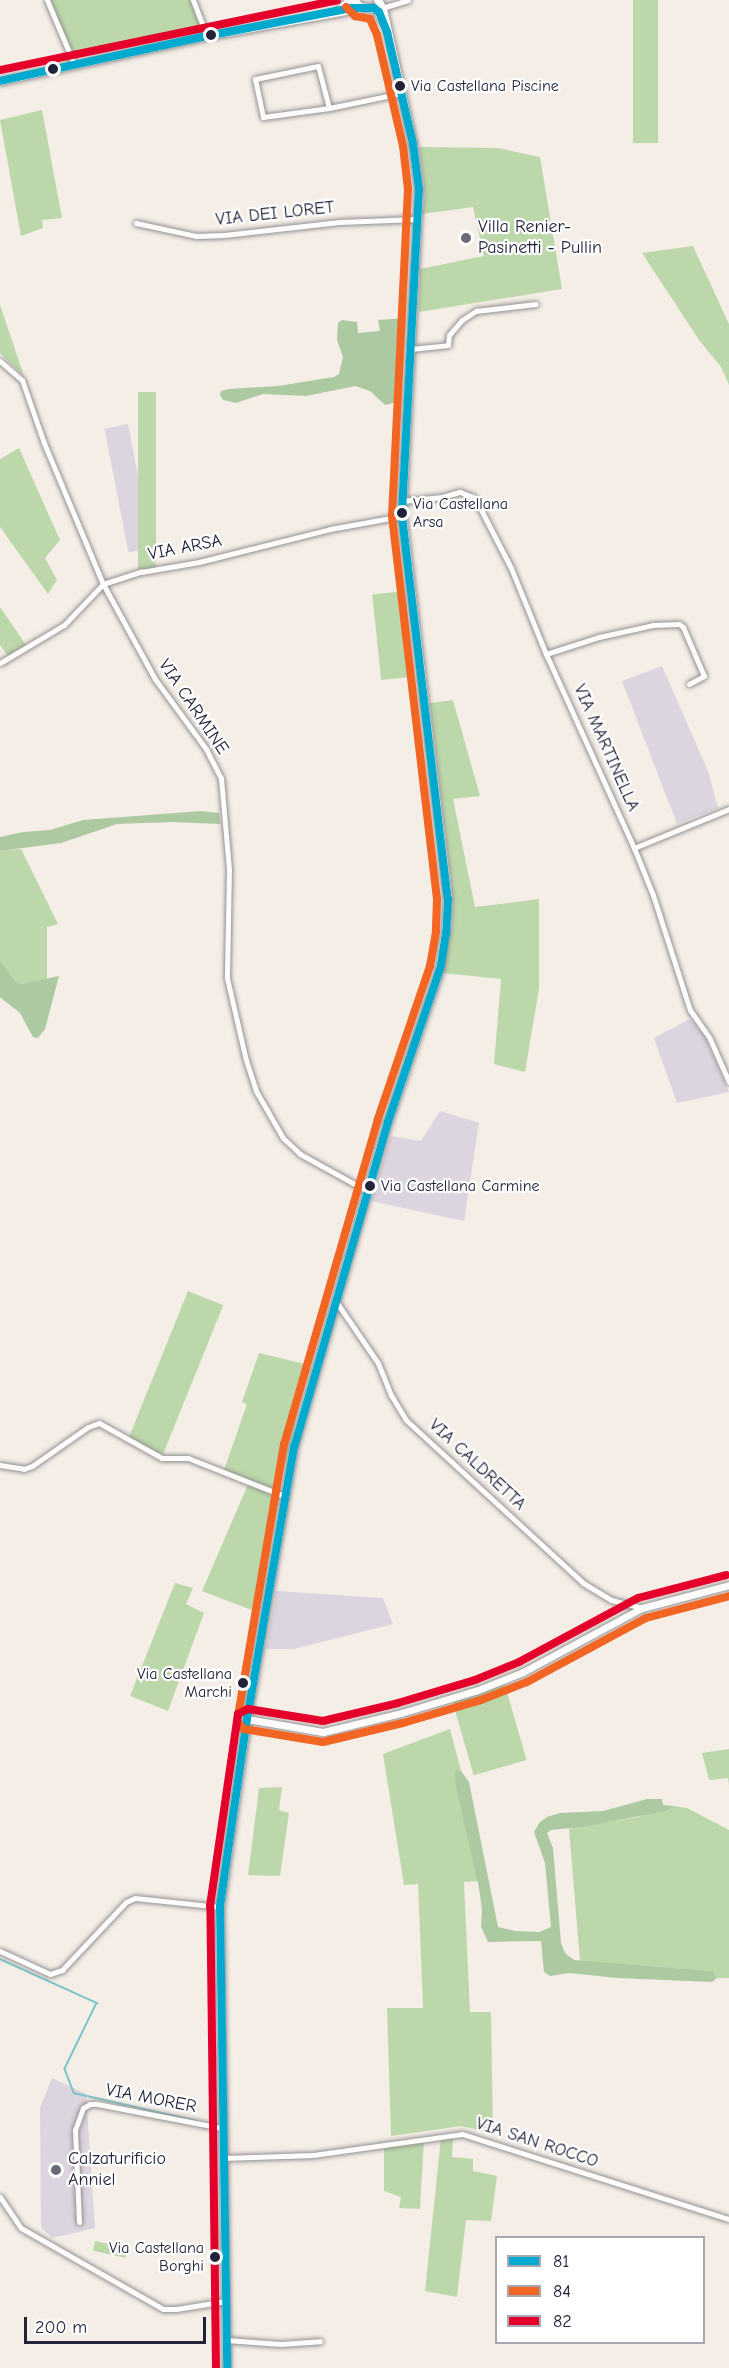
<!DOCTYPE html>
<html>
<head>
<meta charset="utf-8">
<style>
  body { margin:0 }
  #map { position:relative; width:729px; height:2368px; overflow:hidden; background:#f4eee7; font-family:"Comic Neue",sans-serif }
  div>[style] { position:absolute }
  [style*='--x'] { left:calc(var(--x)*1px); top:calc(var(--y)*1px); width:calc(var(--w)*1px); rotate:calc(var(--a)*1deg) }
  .industrial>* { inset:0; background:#dcd4df; transform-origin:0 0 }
  .green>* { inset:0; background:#bcd8aa; transform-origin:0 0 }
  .forest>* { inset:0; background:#adc9a1 }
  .stream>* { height:1.5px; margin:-0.75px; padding:0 0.75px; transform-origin:0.75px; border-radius:0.75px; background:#7ac5ca }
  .roads { filter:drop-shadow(0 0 2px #959293) drop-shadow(0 0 2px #959293) }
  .minor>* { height:5px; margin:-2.5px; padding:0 2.5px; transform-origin:2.5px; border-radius:2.5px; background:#fdfcfb }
  .tertiary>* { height:7px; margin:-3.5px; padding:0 3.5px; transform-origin:3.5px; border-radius:3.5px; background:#fdfcfb }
  .secondary>* { height:8px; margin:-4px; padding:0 4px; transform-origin:4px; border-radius:4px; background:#fdfcfb }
  .bus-1>* { height:8px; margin:-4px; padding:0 4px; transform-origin:4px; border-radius:4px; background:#00a9ce }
  .bus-2>* { height:8px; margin:-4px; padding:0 4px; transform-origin:4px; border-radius:4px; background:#f26522 }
  .bus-3>* { height:8px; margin:-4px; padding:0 4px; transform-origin:4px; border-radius:4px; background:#e4002b }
  .dots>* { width:16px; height:16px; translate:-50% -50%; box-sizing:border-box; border:3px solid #fff; border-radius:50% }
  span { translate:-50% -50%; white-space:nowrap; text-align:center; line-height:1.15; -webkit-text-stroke:4.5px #fff; paint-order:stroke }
  .bus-label { font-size:16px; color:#22223b }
  .left { translate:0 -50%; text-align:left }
  .right { translate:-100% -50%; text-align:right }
  .street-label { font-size:18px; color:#22223b }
  .poi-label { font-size:18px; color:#22223b }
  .legend { position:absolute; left:495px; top:2236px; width:210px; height:108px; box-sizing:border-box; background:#fff; border:2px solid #a7a7b1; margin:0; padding:8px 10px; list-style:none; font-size:18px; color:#22223b }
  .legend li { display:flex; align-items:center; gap:12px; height:30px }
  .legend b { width:30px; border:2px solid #a7a7b1 }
  .scale { position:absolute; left:24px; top:2317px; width:182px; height:27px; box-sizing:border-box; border:3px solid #22223b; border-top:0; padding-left:8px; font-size:18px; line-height:21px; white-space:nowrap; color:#22223b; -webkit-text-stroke:4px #fff; paint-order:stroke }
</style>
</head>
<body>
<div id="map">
  <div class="industrial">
    <i style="left:128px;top:424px;width:126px;height:24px;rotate:79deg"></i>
    <i style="clip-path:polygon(662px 666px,708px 771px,718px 808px,677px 824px,622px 681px)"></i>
    <i style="clip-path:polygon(690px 1019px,704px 1035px,729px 1092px,677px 1103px,654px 1038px)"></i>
    <i style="clip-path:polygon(440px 1111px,479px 1123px,464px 1221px,371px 1201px,391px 1136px,421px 1141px)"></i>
    <i style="clip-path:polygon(276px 1591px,383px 1598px,393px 1624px,294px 1649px,266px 1649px)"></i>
    <i style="clip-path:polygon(52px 2078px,86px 2094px,95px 2228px,52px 2238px,41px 2227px,40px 2108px)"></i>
  </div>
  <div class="green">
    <i style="clip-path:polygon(50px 0,190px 0,200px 26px,74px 56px)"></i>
    <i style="left:633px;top:0;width:25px;height:143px"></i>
    <i style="clip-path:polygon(42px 110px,62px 218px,42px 220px,43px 228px,21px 236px,0 120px)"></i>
    <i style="clip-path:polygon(419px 147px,498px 148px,540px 157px,562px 289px,419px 312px,420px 269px,484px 256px,473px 207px,422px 214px,425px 194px)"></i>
    <i style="clip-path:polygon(693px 246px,729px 324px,729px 385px,721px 367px,699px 340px,642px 253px)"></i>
    <i style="clip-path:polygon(0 305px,24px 376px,0 353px)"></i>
    <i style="left:138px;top:392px;width:18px;height:177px"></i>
    <i style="clip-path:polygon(19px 448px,60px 540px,45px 558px,57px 580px,48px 594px,0 527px,0 459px)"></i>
    <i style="left:405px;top:591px;width:86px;height:33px;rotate:84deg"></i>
    <i style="clip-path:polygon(0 607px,26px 645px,8px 656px,0 645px)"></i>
    <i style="clip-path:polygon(453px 700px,480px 796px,453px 799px,475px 907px,539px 899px,539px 989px,525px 1072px,494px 1064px,501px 979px,442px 973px,452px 927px,453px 899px,430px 703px)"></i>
    <i style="clip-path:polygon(21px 849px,58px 924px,47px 927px,47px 979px,22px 984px,15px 981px,0 960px,0 851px)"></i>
    <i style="left:188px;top:1291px;width:38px;height:161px;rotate:22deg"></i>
    <i style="clip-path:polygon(259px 1353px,309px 1365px,281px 1481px,259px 1613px,202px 1591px,249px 1482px,223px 1473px,247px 1404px,242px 1402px)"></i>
    <i style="clip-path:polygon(175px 1583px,193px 1588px,186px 1604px,204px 1613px,168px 1711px,130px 1696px)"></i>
    <i style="left:505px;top:1685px;width:78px;height:55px;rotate:74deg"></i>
    <i style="clip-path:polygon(450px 1729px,461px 1771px,455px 1772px,478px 1881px,464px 1882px,470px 2012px,491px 2012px,493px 2133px,461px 2126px,391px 2136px,387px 2008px,423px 2008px,418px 1884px,404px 1885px,383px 1754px)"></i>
    <i style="clip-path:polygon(729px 1749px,729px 1786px,728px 1778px,709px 1780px,702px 1753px)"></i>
    <i style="clip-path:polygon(282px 1787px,279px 1810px,289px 1813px,280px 1876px,248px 1875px,259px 1788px)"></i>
    <i style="clip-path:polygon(674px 1806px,687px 1808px,729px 1830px,729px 1978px,717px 1978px,713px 1971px,580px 1961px,569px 1829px,638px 1817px)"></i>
    <i style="clip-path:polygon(453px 2136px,452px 2157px,473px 2159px,473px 2171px,497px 2176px,491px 2221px,466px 2220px,457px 2297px,425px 2291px,441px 2138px)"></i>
    <i style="clip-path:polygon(424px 2140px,420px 2209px,399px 2208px,401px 2197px,384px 2191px,384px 2146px)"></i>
    <i style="left:95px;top:2241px;width:33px;height:10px;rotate:12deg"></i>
  </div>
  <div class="forest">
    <i style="clip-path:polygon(406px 318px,401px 401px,385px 405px,370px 391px,355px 386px,306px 396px,263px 394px,236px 403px,223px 400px,220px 395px,221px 391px,229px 389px,278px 386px,334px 377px,339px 374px,343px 357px,337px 340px,338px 323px,342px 320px,357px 322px,358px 333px,380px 331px,378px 320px)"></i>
    <i style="clip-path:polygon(201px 811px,219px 813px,220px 824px,171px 822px,117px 824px,61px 843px,0 851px,0 837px,23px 832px,50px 830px,83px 820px)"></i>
    <i style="clip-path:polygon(0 960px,15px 981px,22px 984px,59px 976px,45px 1029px,38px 1038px,33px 1037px,20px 1013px,0 997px)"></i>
    <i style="clip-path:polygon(455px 1771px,461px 1771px,469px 1782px,498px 1927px,515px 1931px,539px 1932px,551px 1927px,545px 1863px,534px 1832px,540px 1822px,547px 1817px,560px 1813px,603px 1811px,647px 1799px,662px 1799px,663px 1805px,674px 1806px,666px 1811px,583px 1827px,551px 1830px,547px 1833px,553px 1848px,561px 1943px,565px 1953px,574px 1960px,713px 1971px,717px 1978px,712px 1982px,617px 1978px,569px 1973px,550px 1976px,544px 1972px,541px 1941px,488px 1942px,481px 1927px,482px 1909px,479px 1888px,456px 1787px)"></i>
  </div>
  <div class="stream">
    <i style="--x:0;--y:1959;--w:107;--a:24.4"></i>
    <i style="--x:97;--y:2003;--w:73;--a:115.9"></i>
    <i style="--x:65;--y:2069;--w:26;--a:69"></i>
    <i style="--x:74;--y:2093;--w:126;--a:12.8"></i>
  </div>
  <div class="roads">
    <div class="minor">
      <i style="--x:47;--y:0;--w:69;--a:67.1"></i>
      <i style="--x:193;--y:0;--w:39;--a:69"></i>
      <i style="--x:382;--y:8;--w:27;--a:-17"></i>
      <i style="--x:329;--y:108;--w:43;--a:-104.7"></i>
      <i style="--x:318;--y:66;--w:64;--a:168.3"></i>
      <i style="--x:255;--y:79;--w:39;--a:78"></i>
      <i style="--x:263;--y:117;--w:67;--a:-7.8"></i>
      <i style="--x:329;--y:108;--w:75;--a:-11.6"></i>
      <i style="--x:136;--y:223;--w:61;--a:12.2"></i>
      <i style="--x:196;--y:236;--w:28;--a:-2"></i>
      <i style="--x:224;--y:235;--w:116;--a:-6.4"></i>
      <i style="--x:339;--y:222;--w:79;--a:-2.2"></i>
      <i style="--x:411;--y:349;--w:37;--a:-6"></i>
      <i style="--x:448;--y:345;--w:10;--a:-84"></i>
      <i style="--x:449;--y:335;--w:20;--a:-49"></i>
      <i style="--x:462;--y:320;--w:17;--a:-33"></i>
      <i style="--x:476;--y:311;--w:60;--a:-6.7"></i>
      <i style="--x:0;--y:361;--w:29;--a:41"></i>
      <i style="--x:22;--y:380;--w:67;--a:70.8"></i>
      <i style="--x:44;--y:443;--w:153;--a:67.3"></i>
      <i style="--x:103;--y:584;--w:108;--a:61.3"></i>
      <i style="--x:155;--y:679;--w:87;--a:53.9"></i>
      <i style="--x:206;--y:749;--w:33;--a:63"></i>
      <i style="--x:221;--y:778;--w:91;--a:85"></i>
      <i style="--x:229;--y:869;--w:109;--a:91.1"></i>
      <i style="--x:227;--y:978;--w:84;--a:77"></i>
      <i style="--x:246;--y:1060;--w:33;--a:72"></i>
      <i style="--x:256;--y:1091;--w:54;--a:60.1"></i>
      <i style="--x:283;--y:1138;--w:23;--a:43"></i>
      <i style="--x:300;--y:1154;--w:77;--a:28.9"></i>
      <i style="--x:402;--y:501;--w:40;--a:-5.7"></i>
      <i style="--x:442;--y:497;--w:19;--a:-16"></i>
      <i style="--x:460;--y:492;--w:14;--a:21"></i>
      <i style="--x:473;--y:497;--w:9;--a:54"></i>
      <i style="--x:478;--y:504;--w:72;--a:62.7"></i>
      <i style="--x:511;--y:568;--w:93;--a:67.9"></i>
      <i style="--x:546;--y:654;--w:213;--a:65.6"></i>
      <i style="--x:634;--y:848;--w:51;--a:68"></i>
      <i style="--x:653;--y:895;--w:121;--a:72.2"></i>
      <i style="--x:690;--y:1010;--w:35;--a:55"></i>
      <i style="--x:710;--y:1039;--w:47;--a:66.2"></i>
      <i style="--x:546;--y:654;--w:56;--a:-17.8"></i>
      <i style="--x:599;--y:637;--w:55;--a:-12.5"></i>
      <i style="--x:653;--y:625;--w:26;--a:-2"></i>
      <i style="--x:679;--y:624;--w:5;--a:37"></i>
      <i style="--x:683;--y:627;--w:53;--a:66.8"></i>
      <i style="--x:704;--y:676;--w:17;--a:152"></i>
      <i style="--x:0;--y:663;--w:74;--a:-30.7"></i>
      <i style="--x:64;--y:625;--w:57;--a:-46.4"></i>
      <i style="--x:103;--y:584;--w:40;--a:-18"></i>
      <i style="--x:141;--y:572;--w:59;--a:-9.8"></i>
      <i style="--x:199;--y:562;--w:135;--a:-14.1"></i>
      <i style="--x:330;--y:529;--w:73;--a:-10.2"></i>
      <i style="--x:634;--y:848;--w:103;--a:-22.3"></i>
      <i style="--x:335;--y:1300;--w:76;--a:55.7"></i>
      <i style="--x:378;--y:1363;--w:35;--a:68"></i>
      <i style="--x:391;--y:1395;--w:29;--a:59"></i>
      <i style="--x:406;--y:1420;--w:241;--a:42.6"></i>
      <i style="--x:583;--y:1583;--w:33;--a:31"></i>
      <i style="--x:611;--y:1600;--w:32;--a:14"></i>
      <i style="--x:0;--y:1465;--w:24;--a:9"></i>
      <i style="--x:24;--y:1469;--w:9;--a:-21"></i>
      <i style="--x:32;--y:1466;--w:68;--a:-34.9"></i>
      <i style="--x:88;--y:1427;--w:12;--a:-20"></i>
      <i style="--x:99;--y:1423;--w:72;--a:29.1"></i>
      <i style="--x:162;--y:1458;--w:26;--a:0"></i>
      <i style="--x:188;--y:1458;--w:103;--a:21.6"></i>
      <i style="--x:0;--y:1951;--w:55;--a:24.7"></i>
      <i style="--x:50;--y:1974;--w:13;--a:-18"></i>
      <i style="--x:62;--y:1970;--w:93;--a:-46.7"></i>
      <i style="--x:126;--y:1902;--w:10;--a:-24"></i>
      <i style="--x:135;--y:1898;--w:85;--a:6"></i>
      <i style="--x:223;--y:2158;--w:90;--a:-1.9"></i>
      <i style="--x:313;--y:2155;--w:150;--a:-8"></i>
      <i style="--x:462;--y:2134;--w:280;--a:17.7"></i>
      <i style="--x:0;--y:2197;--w:37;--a:56"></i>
      <i style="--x:21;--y:2228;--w:163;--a:29.7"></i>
      <i style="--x:163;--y:2309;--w:13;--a:0"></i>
      <i style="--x:176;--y:2309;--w:51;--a:-9.1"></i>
      <i style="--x:79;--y:2222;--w:92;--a:-92.5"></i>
      <i style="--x:75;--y:2130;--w:23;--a:-70"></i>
      <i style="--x:83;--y:2108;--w:8;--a:-30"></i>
      <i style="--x:90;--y:2104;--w:7;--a:0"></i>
      <i style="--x:97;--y:2104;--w:127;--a:10.9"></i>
      <i style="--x:226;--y:2340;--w:55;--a:4.2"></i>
      <i style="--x:281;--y:2344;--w:39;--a:-4"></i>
    </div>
    <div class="tertiary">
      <i style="--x:339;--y:9;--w:13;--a:-42"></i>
      <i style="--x:0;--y:81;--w:212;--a:-12.3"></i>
      <i style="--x:207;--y:36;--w:158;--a:-10.2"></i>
      <i style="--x:247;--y:1719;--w:77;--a:9.7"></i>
      <i style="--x:323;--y:1732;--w:80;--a:-13.7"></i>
      <i style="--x:401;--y:1713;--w:80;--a:-16.6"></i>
      <i style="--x:478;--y:1690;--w:48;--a:-21.8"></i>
      <i style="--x:523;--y:1672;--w:135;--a:-28.3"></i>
      <i style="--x:642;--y:1608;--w:90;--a:-14.8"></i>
    </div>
    <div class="secondary">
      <i style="--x:354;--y:0;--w:9;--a:49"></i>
      <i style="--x:360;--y:7;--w:17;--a:7"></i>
      <i style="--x:377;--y:9;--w:12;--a:66"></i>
      <i style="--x:227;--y:2368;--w:461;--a:-90.9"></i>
      <i style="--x:220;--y:1907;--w:190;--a:-81.8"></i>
      <i style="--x:247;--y:1719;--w:276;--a:-80.2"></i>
      <i style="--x:294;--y:1447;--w:338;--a:-73.9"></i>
      <i style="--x:388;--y:1122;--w:162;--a:-71.2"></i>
      <i style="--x:440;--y:969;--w:36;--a:-81"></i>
      <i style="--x:446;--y:933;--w:34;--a:-87"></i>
      <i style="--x:448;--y:899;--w:386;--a:-96.8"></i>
      <i style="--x:402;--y:516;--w:327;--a:-87"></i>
      <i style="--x:419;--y:189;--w:45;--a:-97.6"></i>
      <i style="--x:413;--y:144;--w:138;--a:-102.5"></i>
      <i style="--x:383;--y:9;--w:10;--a:-119"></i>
    </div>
  </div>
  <div class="bus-1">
    <i style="--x:0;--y:81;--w:212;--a:-12.3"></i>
    <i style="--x:207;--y:36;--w:147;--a:-11"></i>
    <i style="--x:351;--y:8;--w:23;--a:0"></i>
    <i style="--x:374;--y:8;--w:6;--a:39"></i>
    <i style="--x:379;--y:12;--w:22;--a:68"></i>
    <i style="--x:387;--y:32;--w:115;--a:76.9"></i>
    <i style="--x:413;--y:144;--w:45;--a:82.4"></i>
    <i style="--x:419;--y:189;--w:327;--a:93"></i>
    <i style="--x:402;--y:516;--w:386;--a:83.2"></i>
    <i style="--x:448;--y:899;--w:34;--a:93"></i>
    <i style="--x:446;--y:933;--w:36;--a:99"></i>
    <i style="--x:440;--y:969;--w:162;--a:108.8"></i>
    <i style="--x:388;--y:1122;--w:338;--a:106.1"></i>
    <i style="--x:294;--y:1447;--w:276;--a:99.8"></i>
    <i style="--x:247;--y:1719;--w:190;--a:98.2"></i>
    <i style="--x:220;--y:1907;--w:461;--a:89.1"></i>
  </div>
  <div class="bus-2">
    <i style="--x:346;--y:7;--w:13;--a:45"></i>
    <i style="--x:355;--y:16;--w:15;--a:11"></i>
    <i style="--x:370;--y:19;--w:17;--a:66"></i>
    <i style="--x:377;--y:35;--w:114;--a:76.8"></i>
    <i style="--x:403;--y:146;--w:43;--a:83.4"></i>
    <i style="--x:408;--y:189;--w:327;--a:92.8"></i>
    <i style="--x:392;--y:516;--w:386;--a:83.3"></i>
    <i style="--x:437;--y:899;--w:33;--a:92"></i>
    <i style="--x:436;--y:932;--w:35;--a:100"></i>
    <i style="--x:430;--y:966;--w:162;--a:108.8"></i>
    <i style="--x:378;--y:1119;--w:338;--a:106.1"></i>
    <i style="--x:284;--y:1444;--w:281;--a:99.6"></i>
    <i style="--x:237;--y:1721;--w:11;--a:49"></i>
    <i style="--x:244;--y:1729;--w:80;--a:9.3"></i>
    <i style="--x:323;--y:1742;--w:82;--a:-13.4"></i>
    <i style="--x:403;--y:1723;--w:81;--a:-16.4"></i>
    <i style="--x:481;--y:1700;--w:49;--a:-21.4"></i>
    <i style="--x:527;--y:1682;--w:135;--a:-28.3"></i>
    <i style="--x:646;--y:1618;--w:86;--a:-14.8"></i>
  </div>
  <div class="bus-3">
    <i style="--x:0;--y:70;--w:344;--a:-11.7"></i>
    <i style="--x:216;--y:2368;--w:462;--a:-90.7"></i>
    <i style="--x:210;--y:1906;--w:194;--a:-81.7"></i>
    <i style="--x:238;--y:1714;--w:11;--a:-27"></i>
    <i style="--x:248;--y:1709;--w:76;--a:9.1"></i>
    <i style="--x:323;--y:1721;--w:77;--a:-13.5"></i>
    <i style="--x:398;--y:1703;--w:80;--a:-16.6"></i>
    <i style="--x:475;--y:1680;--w:48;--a:-22.2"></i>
    <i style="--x:519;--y:1662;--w:135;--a:-28.3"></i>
    <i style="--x:638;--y:1598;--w:91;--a:-14.6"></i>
  </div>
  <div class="dots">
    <i style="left:211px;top:35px;background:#22223b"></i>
    <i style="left:53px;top:69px;background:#22223b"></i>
    <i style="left:400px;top:86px;background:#22223b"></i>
    <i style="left:466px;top:238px;background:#6c6977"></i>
    <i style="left:402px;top:513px;background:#22223b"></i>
    <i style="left:370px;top:1186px;background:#22223b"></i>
    <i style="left:243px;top:1683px;background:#22223b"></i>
    <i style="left:56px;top:2170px;background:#6c6977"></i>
    <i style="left:215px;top:2257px;background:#22223b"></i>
  </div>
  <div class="bus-label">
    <span class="left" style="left:411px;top:86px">Via Castellana Piscine</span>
    <span class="left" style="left:413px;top:513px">Via Castellana<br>Arsa</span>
    <span class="left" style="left:381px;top:1186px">Via Castellana Carmine</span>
    <span class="right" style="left:232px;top:1683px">Via Castellana<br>Marchi</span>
    <span class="right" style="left:204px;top:2257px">Via Castellana<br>Borghi</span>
  </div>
  <div class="street-label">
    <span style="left:275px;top:214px;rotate:-6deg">VIA DEI LORET</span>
    <span style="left:185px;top:548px;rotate:-11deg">VIA ARSA</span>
    <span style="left:193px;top:707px;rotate:56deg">VIA CARMINE</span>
    <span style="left:606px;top:748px;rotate:66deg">VIA MARTINELLA</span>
    <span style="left:477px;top:1465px;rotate:43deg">VIA CALDRETTA</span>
    <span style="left:151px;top:2099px;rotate:11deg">VIA MORER</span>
    <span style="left:537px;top:2143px;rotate:18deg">VIA SAN ROCCO</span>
  </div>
  <div class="poi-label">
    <span class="left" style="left:478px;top:238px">Villa Renier-<br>Pasinetti - Pullin</span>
    <span class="left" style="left:68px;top:2170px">Calzaturificio<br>Anniel</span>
  </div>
  <ul class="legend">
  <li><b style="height:8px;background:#00a9ce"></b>81</li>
  <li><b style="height:8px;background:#f26522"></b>84</li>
  <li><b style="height:8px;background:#e4002b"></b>82</li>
  </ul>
  <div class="scale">200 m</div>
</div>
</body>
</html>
